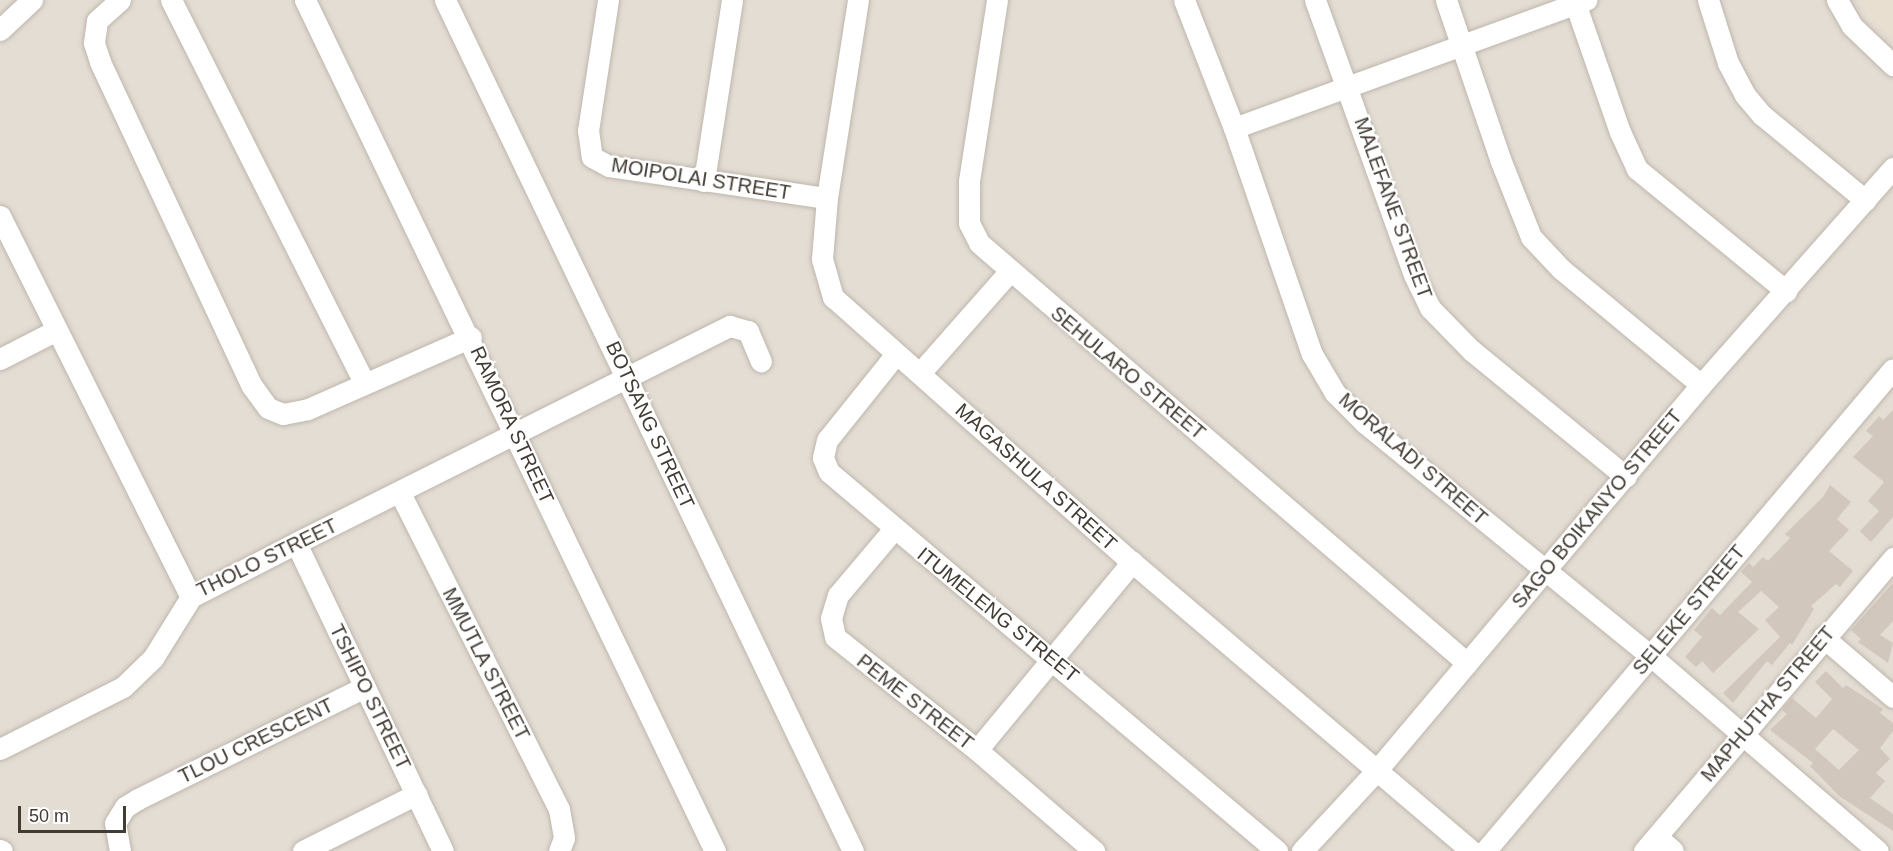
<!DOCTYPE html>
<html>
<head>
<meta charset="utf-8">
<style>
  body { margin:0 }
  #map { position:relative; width:1893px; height:851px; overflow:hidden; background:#f1ece5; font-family:Arial,sans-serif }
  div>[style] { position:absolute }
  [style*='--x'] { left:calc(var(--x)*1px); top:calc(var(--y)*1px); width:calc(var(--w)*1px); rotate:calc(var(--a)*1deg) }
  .residential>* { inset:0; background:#e4ddd4; transform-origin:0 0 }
  .education>* { inset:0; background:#e9dfd0 }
  .building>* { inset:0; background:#d2c7bc }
  .roads { filter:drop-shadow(0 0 2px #beb6ac) drop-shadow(0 0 2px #beb6ac) }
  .minor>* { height:21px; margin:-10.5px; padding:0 10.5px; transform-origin:10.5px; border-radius:10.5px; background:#fff }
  span { translate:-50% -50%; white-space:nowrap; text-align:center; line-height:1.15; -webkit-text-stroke:4.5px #fff; paint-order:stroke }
  .street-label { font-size:20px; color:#433c35 }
  .scale { position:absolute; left:18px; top:806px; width:108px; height:27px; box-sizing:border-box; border:3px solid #433c35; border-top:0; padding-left:8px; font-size:18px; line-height:21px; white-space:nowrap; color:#433c35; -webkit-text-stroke:4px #fff; paint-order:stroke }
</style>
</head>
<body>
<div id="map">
  <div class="residential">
    <i style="left:0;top:0;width:1893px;height:851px"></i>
  </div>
  <div class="education">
    <i style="clip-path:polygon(1860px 0,1893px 0,1893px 40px,1866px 16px)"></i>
  </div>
  <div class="building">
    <i style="clip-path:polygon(1893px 410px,1893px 517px,1871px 542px,1860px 531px,1879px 511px,1868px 501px,1884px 482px,1853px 457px,1873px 436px,1866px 431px,1879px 416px,1883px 420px)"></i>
    <i style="clip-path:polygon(1830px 485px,1851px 502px,1837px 519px,1849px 530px,1829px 551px,1853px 571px,1840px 587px,1836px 584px,1811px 606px,1814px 609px,1792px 645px,1790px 643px,1772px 665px,1767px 661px,1733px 703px,1723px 693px,1780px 637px,1765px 620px,1779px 607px,1761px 591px,1738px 612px,1759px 629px,1713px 673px,1702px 661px,1696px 667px,1685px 657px,1702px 637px,1694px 630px,1712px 608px,1720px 615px,1752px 582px,1741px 572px,1749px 563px,1753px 567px,1763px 557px,1768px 561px,1790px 538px,1785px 534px,1823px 497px)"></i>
    <i style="clip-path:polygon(1893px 583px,1893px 621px,1880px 635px,1893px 643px,1888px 663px,1858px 642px,1861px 639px,1851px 630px)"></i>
    <i style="clip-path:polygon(evenodd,1826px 671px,1843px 688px,1846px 685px,1883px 709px,1880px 713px,1893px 723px,1893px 731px,1880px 748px,1890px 759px,1876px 773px,1885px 781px,1870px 798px,1893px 814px,1893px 831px,1839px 796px,1810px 766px,1813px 763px,1770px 730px,1787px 714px,1782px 710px,1792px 698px,1816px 718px,1832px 699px,1815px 682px,1826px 671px,1833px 729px,1859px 750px,1839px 770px,1815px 749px,1833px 729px)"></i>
  </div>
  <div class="roads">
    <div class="minor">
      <i style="--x:120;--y:0;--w:31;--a:138"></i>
      <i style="--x:97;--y:21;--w:22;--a:98"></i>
      <i style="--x:94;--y:43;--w:20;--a:72"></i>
      <i style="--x:100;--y:62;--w:358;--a:64.9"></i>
      <i style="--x:252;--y:386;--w:27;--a:54"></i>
      <i style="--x:268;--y:408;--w:16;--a:22"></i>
      <i style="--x:283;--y:414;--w:25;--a:-11"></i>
      <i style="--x:308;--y:409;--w:178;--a:-23.8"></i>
      <i style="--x:171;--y:0;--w:428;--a:63.2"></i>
      <i style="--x:305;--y:0;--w:945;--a:64.28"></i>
      <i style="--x:445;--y:0;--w:944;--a:64.39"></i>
      <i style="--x:608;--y:0;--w:132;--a:98.7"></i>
      <i style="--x:588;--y:130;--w:27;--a:82"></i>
      <i style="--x:592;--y:157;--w:19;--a:28"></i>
      <i style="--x:609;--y:166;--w:220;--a:8.4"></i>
      <i style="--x:858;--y:0;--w:200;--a:98.9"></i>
      <i style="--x:827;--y:198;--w:61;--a:94.7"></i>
      <i style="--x:822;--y:259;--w:40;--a:74"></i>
      <i style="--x:833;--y:297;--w:400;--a:41.6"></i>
      <i style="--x:1132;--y:562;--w:445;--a:40.4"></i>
      <i style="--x:997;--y:0;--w:183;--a:98.8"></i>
      <i style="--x:969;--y:181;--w:42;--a:90"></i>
      <i style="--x:969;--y:223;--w:22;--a:63"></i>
      <i style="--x:979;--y:243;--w:644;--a:40.72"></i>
      <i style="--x:1184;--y:0;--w:137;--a:68.7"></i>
      <i style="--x:1234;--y:128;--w:239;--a:71"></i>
      <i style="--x:1312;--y:354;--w:45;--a:59.5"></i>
      <i style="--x:1335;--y:393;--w:42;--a:45"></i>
      <i style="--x:1365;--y:423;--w:369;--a:39.2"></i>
      <i style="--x:1651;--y:656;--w:299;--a:40.7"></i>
      <i style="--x:1315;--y:0;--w:292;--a:70.2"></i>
      <i style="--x:1414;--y:275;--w:37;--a:64"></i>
      <i style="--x:1430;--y:308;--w:59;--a:45.7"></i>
      <i style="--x:1471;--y:350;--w:200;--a:39.3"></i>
      <i style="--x:1446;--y:0;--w:168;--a:71.2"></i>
      <i style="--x:1500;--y:159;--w:84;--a:68.3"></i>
      <i style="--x:1531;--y:237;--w:44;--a:46.8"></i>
      <i style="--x:1561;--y:269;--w:182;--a:39.6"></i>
      <i style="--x:1574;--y:0;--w:140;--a:70.8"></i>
      <i style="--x:1620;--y:132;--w:41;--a:65.3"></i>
      <i style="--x:1637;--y:169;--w:193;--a:39.3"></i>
      <i style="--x:1708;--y:0;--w:66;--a:72.4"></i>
      <i style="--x:1728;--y:63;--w:36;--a:62"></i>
      <i style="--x:1745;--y:95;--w:26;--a:50"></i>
      <i style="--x:1762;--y:115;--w:134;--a:39.5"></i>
      <i style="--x:1837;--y:0;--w:30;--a:60"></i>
      <i style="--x:1852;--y:26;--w:57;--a:43.6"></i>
      <i style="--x:0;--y:30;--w:44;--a:-43.2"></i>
      <i style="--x:1234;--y:128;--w:375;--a:-20"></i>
      <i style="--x:704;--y:181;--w:183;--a:-81.2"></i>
      <i style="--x:0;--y:216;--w:426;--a:63.4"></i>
      <i style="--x:896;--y:354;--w:110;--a:128.7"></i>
      <i style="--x:827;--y:440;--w:18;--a:103"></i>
      <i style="--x:823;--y:458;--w:15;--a:67"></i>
      <i style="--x:829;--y:472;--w:587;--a:40.23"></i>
      <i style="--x:0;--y:359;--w:64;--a:-27"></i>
      <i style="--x:920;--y:373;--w:135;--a:-48.6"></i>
      <i style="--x:400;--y:493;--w:354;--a:63.3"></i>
      <i style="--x:559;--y:809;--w:29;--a:80"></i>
      <i style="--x:564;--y:838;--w:14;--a:111"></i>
      <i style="--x:893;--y:530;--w:85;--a:130.2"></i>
      <i style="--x:838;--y:595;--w:24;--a:107"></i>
      <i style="--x:831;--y:618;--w:19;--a:78"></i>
      <i style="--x:835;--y:637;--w:181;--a:38.5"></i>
      <i style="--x:977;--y:750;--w:155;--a:40.8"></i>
      <i style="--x:296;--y:543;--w:341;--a:64.5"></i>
      <i style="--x:1823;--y:637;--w:92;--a:40.6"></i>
      <i style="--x:0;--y:749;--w:138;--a:-26.8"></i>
      <i style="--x:123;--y:687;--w:42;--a:-44"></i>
      <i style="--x:153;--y:658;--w:72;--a:-58.1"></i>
      <i style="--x:191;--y:597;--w:118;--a:-27.2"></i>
      <i style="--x:296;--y:543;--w:485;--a:-26.6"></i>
      <i style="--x:730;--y:326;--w:19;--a:16"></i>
      <i style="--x:748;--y:331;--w:33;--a:67"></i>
      <i style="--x:977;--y:750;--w:244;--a:-50.5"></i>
      <i style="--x:1657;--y:837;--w:21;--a:41"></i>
      <i style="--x:0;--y:850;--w:2;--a:27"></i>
      <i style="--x:120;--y:851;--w:28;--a:-100"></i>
      <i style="--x:115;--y:823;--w:19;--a:-58"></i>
      <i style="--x:125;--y:807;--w:15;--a:-32"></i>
      <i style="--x:138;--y:799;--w:253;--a:-26.3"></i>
      <i style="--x:303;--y:851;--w:127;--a:-26.6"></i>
      <i style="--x:1302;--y:851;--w:110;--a:-47.2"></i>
      <i style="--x:1377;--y:770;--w:503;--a:-49.92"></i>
      <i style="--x:1701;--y:385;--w:290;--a:-48.5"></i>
      <i style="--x:1485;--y:851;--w:631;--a:-49.75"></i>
      <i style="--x:1644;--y:851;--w:385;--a:-49.6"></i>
    </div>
  </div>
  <div class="street-label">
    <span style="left:701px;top:179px;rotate:9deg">MOIPOLAI STREET</span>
    <span style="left:1393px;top:208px;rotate:70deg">MALEFANE STREET</span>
    <span style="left:1128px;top:373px;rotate:40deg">SEHULARO STREET</span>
    <span style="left:512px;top:425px;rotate:65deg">RAMORA STREET</span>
    <span style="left:650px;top:425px;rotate:65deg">BOTSANG STREET</span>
    <span style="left:1413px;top:459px;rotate:41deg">MORALADI STREET</span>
    <span style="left:1036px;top:477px;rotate:42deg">MAGASHULA STREET</span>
    <span style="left:1597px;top:509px;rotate:-50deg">SAGO BOIKANYO STREET</span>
    <span style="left:267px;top:558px;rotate:-26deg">THOLO STREET</span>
    <span style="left:1689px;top:610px;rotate:-50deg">SELEKE STREET</span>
    <span style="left:998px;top:615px;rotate:39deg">ITUMELENG STREET</span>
    <span style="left:486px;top:664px;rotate:63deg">MMUTLA STREET</span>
    <span style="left:370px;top:697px;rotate:64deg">TSHIPO STREET</span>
    <span style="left:915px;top:702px;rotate:38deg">PEME STREET</span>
    <span style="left:1768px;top:704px;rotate:-50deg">MAPHUTHA STREET</span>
    <span style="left:256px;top:741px;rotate:-26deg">TLOU CRESCENT</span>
  </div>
  <div class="scale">50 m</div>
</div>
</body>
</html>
